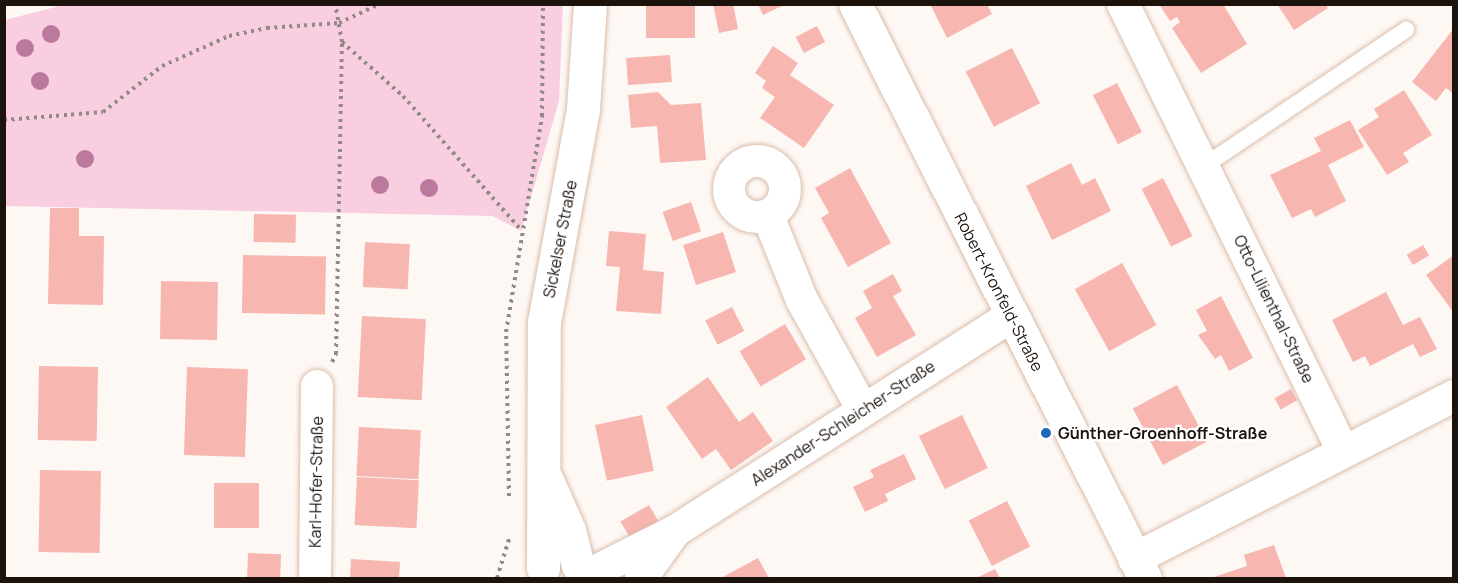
<!DOCTYPE html>
<html>
<head>
<meta charset="utf-8">
<style>
  body { margin:0 }
  #map { position:relative; width:1458px; height:583px; overflow:hidden; background:#fef8f4; font-family:Manrope,sans-serif }
  div>[style] { position:absolute }
  [style*='--x'] { left:calc(var(--x)*1px); top:calc(var(--y)*1px); width:calc(var(--w)*1px); rotate:calc(var(--a)*1deg) }
  .green>* { inset:0; background:#f8cee0 }
  .building>* { inset:0; background:#f8b6b1; transform-origin:0 0 }
  .path>* { height:4px; margin-top:-2px; transform-origin:0; background:repeating-linear-gradient(90deg,#928a85 0 3px,transparent 0 7.5px) }
  .roads { filter:drop-shadow(0 0 2px #d9bdaa) drop-shadow(0 0 2px #d9bdaa) }
  .service>* { height:16px; margin:-8px; padding:0 8px; transform-origin:8px; border-radius:8px; background:#fff }
  .minor>* { height:32px; margin:-16px; padding:0 16px; transform-origin:16px; border-radius:16px; background:#fff }
  .minor>.ring { margin:-16px; padding:0; box-sizing:content-box; background:none; border:32px solid #fff; border-radius:50% }
  .tertiary>* { height:33px; margin:-16.5px; padding:0 16.5px; transform-origin:16.5px; border-radius:16.5px; background:#fff }
  .secondary>* { height:33px; margin:-16.5px; padding:0 16.5px; transform-origin:16.5px; border-radius:16.5px; background:#fff }
  .trees>* { width:18px; height:18px; margin:-9px; border-radius:50%; background:#bb799d }
  .dots>* { width:16px; height:16px; translate:-50% -50%; box-sizing:border-box; border:3px solid #fff; border-radius:50% }
  span { translate:-50% -50%; white-space:nowrap; text-align:center; line-height:1.15; -webkit-text-stroke:4.5px #fff; paint-order:stroke }
  .street-label { font-size:16px; color:#1d130d }
  .poi-label { font-size:16px; color:#1d130d; font-weight:700 }
  .left { translate:0 -50%; text-align:left }
  .frame { position:absolute; inset:0; border:6px solid #1d130d; pointer-events:none }
</style>
</head>
<body>
<div id="map">
  <div class="green">
    <i style="clip-path:polygon(67px 4px,563px 5px,559px 101px,521px 231px,493px 216px,5px 206px,5px 20px)"></i>
  </div>
  <div class="building">
    <i style="left:646px;top:4px;width:49px;height:34px"></i>
    <i style="clip-path:polygon(713px 4px,733px 4px,738px 29px,719px 33px)"></i>
    <i style="clip-path:polygon(758px 4px,786px 4px,763px 15px)"></i>
    <i style="clip-path:polygon(930px 4px,987px 4px,992px 14px,947px 38px)"></i>
    <i style="clip-path:polygon(1159px 4px,1223px 4px,1247px 44px,1201px 73px,1172px 28px,1180px 22px,1177px 17px,1170px 21px)"></i>
    <i style="clip-path:polygon(1277px 4px,1325px 4px,1328px 8px,1294px 30px)"></i>
    <i style="left:817px;top:26px;width:18px;height:24px;rotate:63deg"></i>
    <i style="clip-path:polygon(1454px 28px,1454px 94px,1446px 88px,1436px 101px,1412px 82px)"></i>
    <i style="clip-path:polygon(773px 46px,798px 63px,790px 75px,834px 105px,804px 148px,760px 118px,775px 97px,762px 88px,766px 81px,755px 73px)"></i>
    <i style="left:1012px;top:48px;width:62px;height:52px;rotate:63deg"></i>
    <i style="left:670px;top:55px;width:27px;height:44px;rotate:86deg"></i>
    <i style="left:1117px;top:83px;width:55px;height:27px;rotate:63deg"></i>
    <i style="clip-path:polygon(1404px 90px,1432px 135px,1403px 153px,1409px 162px,1387px 175px,1358px 130px,1379px 117px,1374px 109px)"></i>
    <i style="clip-path:polygon(658px 92px,671px 105px,701px 103px,706px 160px,660px 163px,657px 126px,631px 128px,628px 95px)"></i>
    <i style="clip-path:polygon(1350px 120px,1364px 147px,1328px 165px,1346px 201px,1315px 217px,1311px 209px,1292px 218px,1270px 175px,1321px 151px,1314px 138px)"></i>
    <i style="clip-path:polygon(1071px 163px,1082px 185px,1095px 178px,1111px 211px,1052px 240px,1026px 186px)"></i>
    <i style="clip-path:polygon(850px 168px,891px 243px,848px 267px,821px 218px,829px 213px,815px 188px)"></i>
    <i style="left:1163px;top:178px;width:65px;height:24px;rotate:63deg"></i>
    <i style="left:691px;top:202px;width:31px;height:30px;rotate:71deg"></i>
    <i style="clip-path:polygon(50px 208px,79px 208px,79px 236px,104px 236px,103px 305px,48px 304px)"></i>
    <i style="left:254px;top:214px;width:42px;height:28px;rotate:1deg"></i>
    <i style="clip-path:polygon(609px 231px,646px 234px,643px 270px,664px 272px,661px 314px,616px 311px,620px 267px,606px 266px)"></i>
    <i style="left:723px;top:232px;width:42px;height:42px;rotate:72deg"></i>
    <i style="left:365px;top:242px;width:45px;height:45px;rotate:3deg"></i>
    <i style="left:1423px;top:245px;width:12px;height:19px;rotate:59deg"></i>
    <i style="left:243px;top:255px;width:83px;height:58px;rotate:1deg"></i>
    <i style="clip-path:polygon(1454px 255px,1454px 313px,1426px 275px)"></i>
    <i style="left:1122px;top:263px;width:71px;height:54px;rotate:61deg"></i>
    <i style="clip-path:polygon(893px 274px,902px 291px,893px 296px,916px 335px,877px 357px,855px 318px,872px 308px,863px 291px)"></i>
    <i style="left:161px;top:281px;width:57px;height:58px;rotate:1deg"></i>
    <i style="clip-path:polygon(1386px 292px,1403px 325px,1420px 317px,1437px 349px,1420px 357px,1413px 344px,1370px 366px,1365px 356px,1353px 362px,1332px 320px)"></i>
    <i style="clip-path:polygon(1221px 296px,1253px 358px,1229px 371px,1221px 355px,1215px 359px,1198px 335px,1207px 331px,1196px 310px)"></i>
    <i style="left:732px;top:307px;width:27px;height:30px;rotate:63deg"></i>
    <i style="left:362px;top:316px;width:64px;height:81px;rotate:3deg"></i>
    <i style="left:785px;top:324px;width:41px;height:53px;rotate:59deg"></i>
    <i style="left:39px;top:366px;width:59px;height:74px;rotate:1deg"></i>
    <i style="left:187px;top:367px;width:61px;height:88px;rotate:2deg"></i>
    <i style="clip-path:polygon(708px 377px,739px 422px,753px 412px,773px 441px,731px 470px,716px 449px,702px 459px,666px 407px)"></i>
    <i style="left:1177px;top:385px;width:64px;height:50px;rotate:62deg"></i>
    <i style="left:1291px;top:389px;width:13px;height:19px;rotate:61deg"></i>
    <i style="left:642px;top:415px;width:57px;height:48px;rotate:78deg"></i>
    <i style="left:962px;top:415px;width:59px;height:48px;rotate:64deg"></i>
    <i style="left:359px;top:427px;width:62px;height:49px;rotate:3deg"></i>
    <i style="clip-path:polygon(904px 454px,916px 479px,885px 494px,888px 501px,865px 512px,853px 487px,874px 477px,870px 470px)"></i>
    <i style="left:40px;top:470px;width:61px;height:82px;rotate:1deg"></i>
    <i style="left:357px;top:477px;width:62px;height:48px;rotate:3deg"></i>
    <i style="left:214px;top:483px;width:45px;height:45px"></i>
    <i style="left:1007px;top:501px;width:51px;height:43px;rotate:63deg"></i>
    <i style="left:649px;top:505px;width:20px;height:33px;rotate:60deg"></i>
    <i style="clip-path:polygon(1274px 545px,1286px 578px,1211px 578px,1247px 566px,1244px 555px)"></i>
    <i style="left:248px;top:553px;width:33px;height:25px;rotate:2deg"></i>
    <i style="clip-path:polygon(758px 558px,769px 578px,721px 578px)"></i>
    <i style="clip-path:polygon(351px 559px,400px 562px,399px 578px,350px 578px)"></i>
    <i style="clip-path:polygon(995px 569px,1000px 578px,976px 578px)"></i>
  </div>
  <div class="path">
    <i style="--x:342;--y:42;--w:81;--a:41.5"></i>
    <i style="--x:403;--y:96;--w:179;--a:48.6"></i>
    <i style="--x:4;--y:120;--w:99;--a:-4.6"></i>
    <i style="--x:103;--y:112;--w:75;--a:-37.9"></i>
    <i style="--x:162;--y:66;--w:73;--a:-24.1"></i>
    <i style="--x:229;--y:36;--w:39;--a:-12"></i>
    <i style="--x:267;--y:28;--w:72;--a:-4"></i>
    <i style="--x:339;--y:23;--w:45;--a:-24.9"></i>
    <i style="--x:332;--y:362;--w:9;--a:-63"></i>
    <i style="--x:336;--y:354;--w:312;--a:-88.9"></i>
    <i style="--x:342;--y:42;--w:39;--a:-100"></i>
    <i style="--x:509;--y:496;--w:164;--a:-91"></i>
    <i style="--x:506;--y:332;--w:219;--a:-80.5"></i>
    <i style="--x:542;--y:116;--w:112;--a:-89.5"></i>
    <i style="--x:497;--y:578;--w:41;--a:-72.9"></i>
  </div>
  <div class="roads">
    <div class="service">
      <i style="--x:1204;--y:166;--w:244;--a:-34"></i>
    </div>
    <div class="minor">
      <i style="--x:1123;--y:4;--w:499;--a:63.8"></i>
      <i class="ring" style="left:729px;top:161px;width:24px;height:24px"></i>
      <i style="--x:768;--y:216;--w:91;--a:68"></i>
      <i style="--x:802;--y:300;--w:126;--a:61"></i>
      <i style="--x:1134;--y:559;--w:359;--a:-27"></i>
      <i style="--x:594;--y:572;--w:91;--a:-26.8"></i>
      <i style="--x:675;--y:531;--w:399;--a:-32.6"></i>
      <i style="--x:315;--y:578;--w:192;--a:-89.4"></i>
      <i style="--x:641;--y:578;--w:58;--a:-54.1"></i>
    </div>
    <div class="tertiary">
      <i style="--x:855;--y:4;--w:643;--a:63.2"></i>
    </div>
    <div class="secondary">
      <i style="--x:547;--y:480;--w:55;--a:66.3"></i>
      <i style="--x:569;--y:530;--w:36;--a:76"></i>
      <i style="--x:543;--y:568;--w:246;--a:-89.8"></i>
      <i style="--x:544;--y:322;--w:217;--a:-79.6"></i>
      <i style="--x:583;--y:109;--w:105;--a:-86.2"></i>
    </div>
  </div>
  <div class="trees">
    <i style="left:51px;top:34px"></i>
    <i style="left:25px;top:48px"></i>
    <i style="left:40px;top:81px"></i>
    <i style="left:85px;top:159px"></i>
    <i style="left:380px;top:185px"></i>
    <i style="left:429px;top:188px"></i>
  </div>
  <div class="dots">
    <i style="left:1046px;top:433px;background:#2068b8"></i>
  </div>
  <div class="street-label">
    <span style="left:560px;top:239px;rotate:-79deg">Sickelser Straße</span>
    <span style="left:999px;top:292px;rotate:63deg">Robert-Kronfeld-Straße</span>
    <span style="left:1274px;top:309px;rotate:64deg">Otto-Lilienthal-Straße</span>
    <span style="left:843px;top:423px;rotate:-33deg">Alexander-Schleicher-Straße</span>
    <span style="left:316px;top:482px;rotate:-89deg">Karl-Hofer-Straße</span>
  </div>
  <div class="poi-label">
    <span class="left" style="left:1058px;top:433px">Günther-Groenhoff-Straße</span>
  </div>
  <div class="frame"></div>
</div>
</body>
</html>
